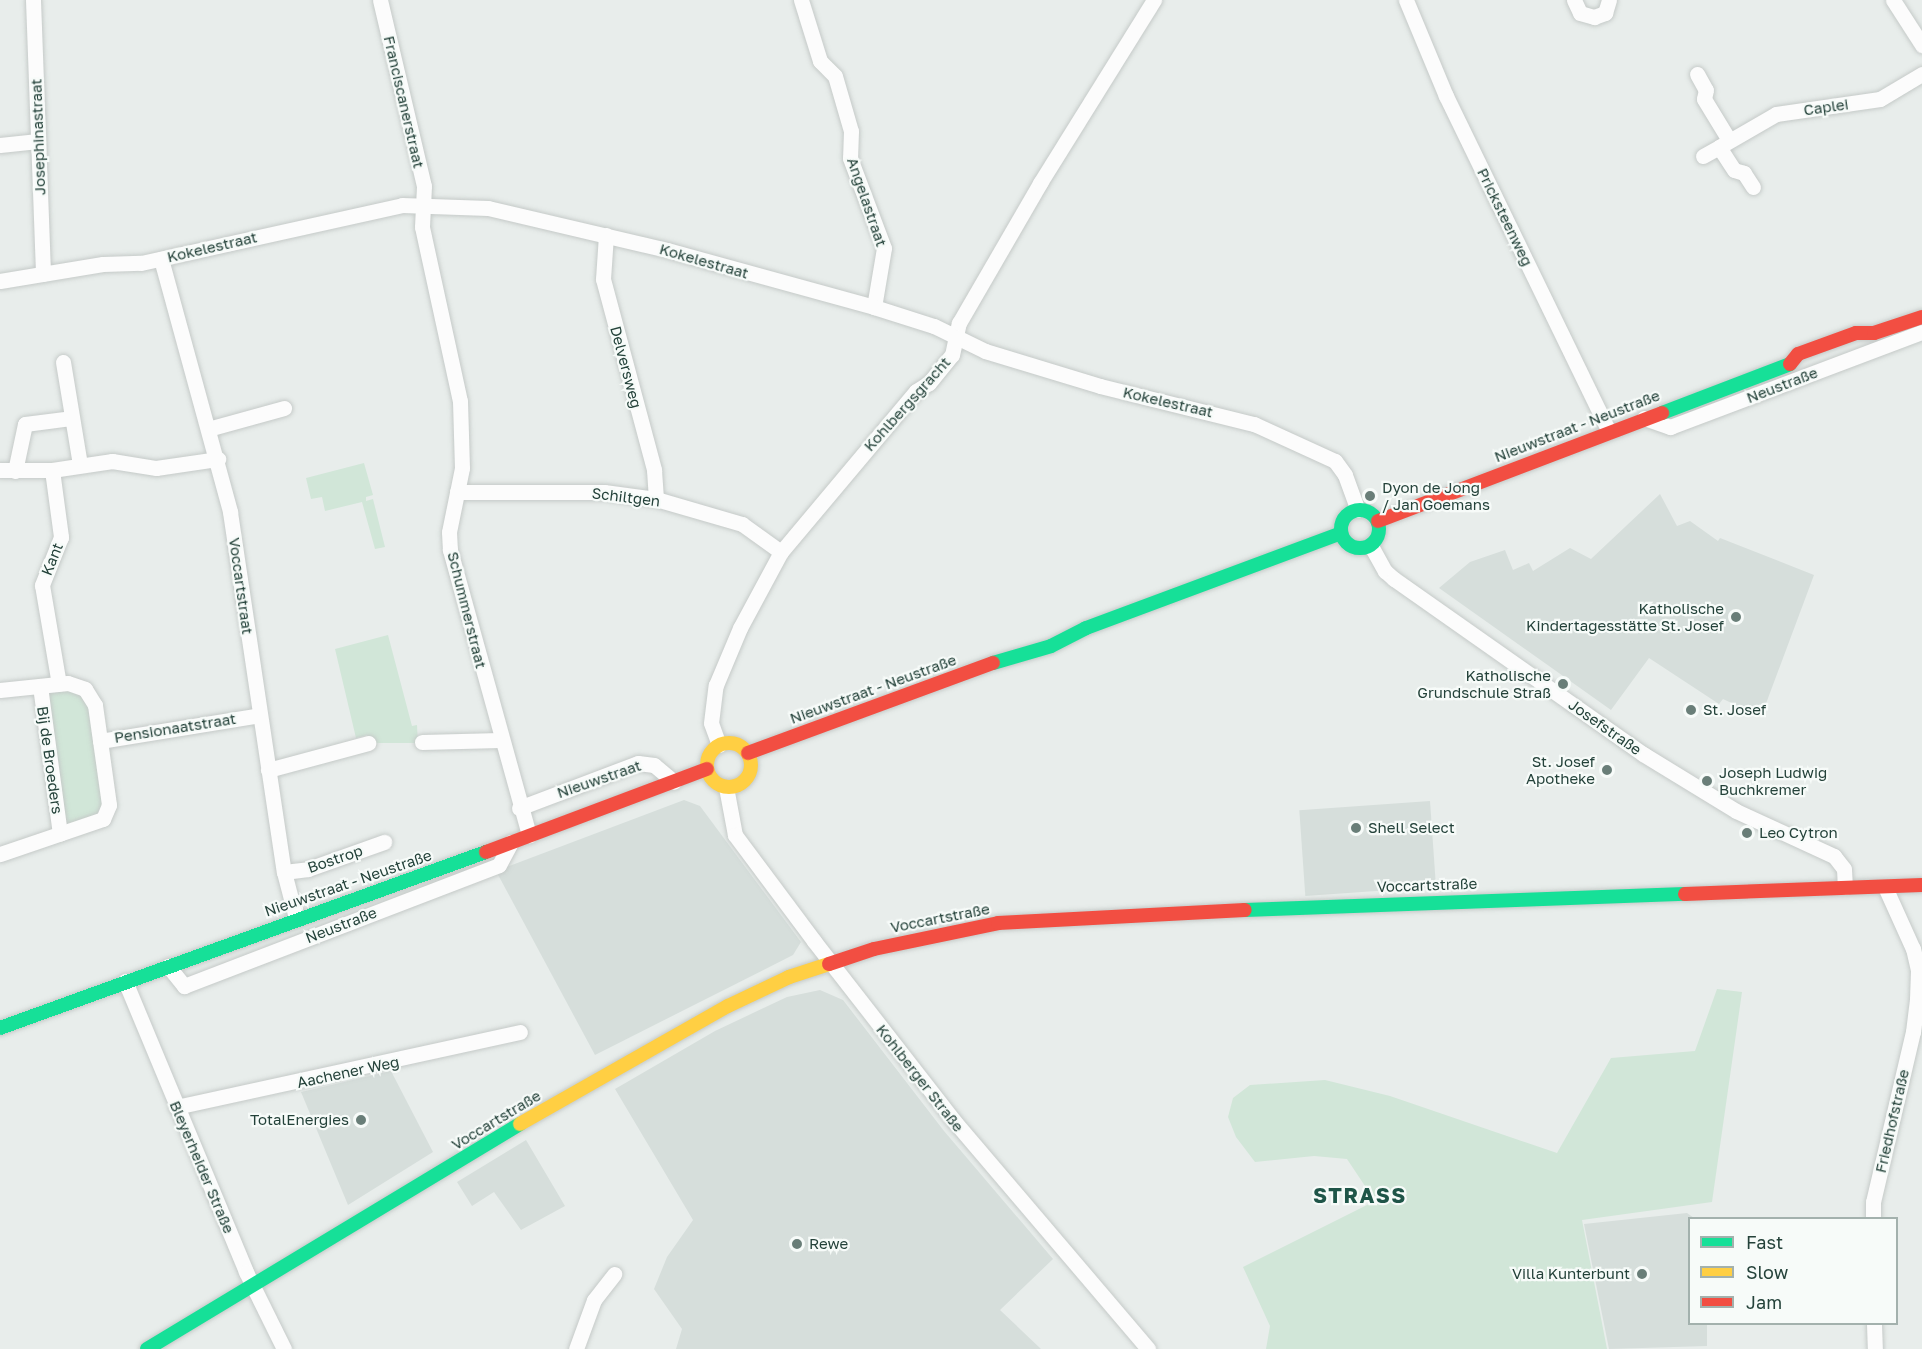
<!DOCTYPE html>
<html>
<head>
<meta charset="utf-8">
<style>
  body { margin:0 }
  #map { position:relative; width:1922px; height:1349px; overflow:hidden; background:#e8edeb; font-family:"Golos Text",sans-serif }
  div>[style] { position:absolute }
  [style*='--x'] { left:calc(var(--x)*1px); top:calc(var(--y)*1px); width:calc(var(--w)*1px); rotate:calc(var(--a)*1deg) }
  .built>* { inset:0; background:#d6dedb; transform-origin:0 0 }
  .green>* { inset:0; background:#d1e6d8 }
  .roads { filter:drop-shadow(0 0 2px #c5cac8) drop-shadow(0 0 2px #c5cac8) }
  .street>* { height:15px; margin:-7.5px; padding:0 7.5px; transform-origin:7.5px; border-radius:7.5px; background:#fcfcfc }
  .fast>* { height:14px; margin:-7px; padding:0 7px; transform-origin:7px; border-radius:7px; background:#16e098 }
  .fast>.ring { margin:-7px; padding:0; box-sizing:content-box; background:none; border:14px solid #16e098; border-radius:50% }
  .slow>* { height:14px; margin:-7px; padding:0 7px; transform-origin:7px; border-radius:7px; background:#ffcf43 }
  .slow>.ring { margin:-7px; padding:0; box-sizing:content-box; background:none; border:14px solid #ffcf43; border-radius:50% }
  .jam>* { height:14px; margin:-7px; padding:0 7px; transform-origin:7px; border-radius:7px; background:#f24e42 }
  .dots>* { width:16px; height:16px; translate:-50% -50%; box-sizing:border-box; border:3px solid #f7fbf9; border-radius:50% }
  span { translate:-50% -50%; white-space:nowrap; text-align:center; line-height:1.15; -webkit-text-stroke:4.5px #f7fbf9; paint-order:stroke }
  .street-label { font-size:15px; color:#24423a }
  .poi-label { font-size:15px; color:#24423a }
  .left { translate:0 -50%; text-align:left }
  .right { translate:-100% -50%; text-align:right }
  .district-label { font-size:21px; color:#1f5548; font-weight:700; letter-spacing:1.5px }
  .legend { position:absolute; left:1688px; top:1217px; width:210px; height:108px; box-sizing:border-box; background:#f7fbf9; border:2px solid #a3b1ad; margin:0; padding:8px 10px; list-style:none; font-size:18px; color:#24423a }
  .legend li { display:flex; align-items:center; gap:12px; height:30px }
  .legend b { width:30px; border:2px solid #a3b1ad }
</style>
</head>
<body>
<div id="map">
  <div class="built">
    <i style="clip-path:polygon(1660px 494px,1677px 526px,1690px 521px,1718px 541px,1720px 538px,1814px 575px,1761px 717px,1723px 699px,1719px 704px,1649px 658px,1611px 710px,1439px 588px,1470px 562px,1505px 550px,1513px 570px,1529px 563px,1533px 571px,1570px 548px,1591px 559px)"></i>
    <i style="clip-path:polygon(684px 800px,700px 806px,801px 942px,793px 955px,595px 1055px,496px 871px)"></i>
    <i style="left:1430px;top:801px;width:86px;height:131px;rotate:86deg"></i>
    <i style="clip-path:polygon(820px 990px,843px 1000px,944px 1131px,1053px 1259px,1000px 1310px,1041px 1349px,676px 1349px,682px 1329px,654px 1289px,667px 1257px,693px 1220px,615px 1089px,715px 1031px,787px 997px)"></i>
    <i style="clip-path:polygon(391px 1071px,433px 1152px,348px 1205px,301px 1092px)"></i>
    <i style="clip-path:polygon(526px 1140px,565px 1206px,521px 1230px,494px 1192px,472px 1206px,457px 1182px)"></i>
    <i style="clip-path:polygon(1687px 1213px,1694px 1218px,1690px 1218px,1690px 1324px,1707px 1324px,1707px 1346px,1609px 1349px,1584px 1224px)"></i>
  </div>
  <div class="green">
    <i style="clip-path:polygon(364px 463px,373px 495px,366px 497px,366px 501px,373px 499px,385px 547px,375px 549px,362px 502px,325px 511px,322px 497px,311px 499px,306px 478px)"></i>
    <i style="clip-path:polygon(388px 635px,412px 726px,417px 725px,418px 743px,370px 743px,367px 735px,356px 738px,335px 649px)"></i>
    <i style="clip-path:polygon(72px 689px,87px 699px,103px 799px,100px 813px,64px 827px,44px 692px)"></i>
    <i style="clip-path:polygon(1717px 989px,1742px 992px,1712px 1202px,1582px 1220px,1607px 1349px,1266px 1349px,1270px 1326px,1243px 1267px,1375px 1201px,1347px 1159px,1314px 1156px,1255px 1162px,1236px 1137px,1228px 1117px,1233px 1098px,1250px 1085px,1325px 1080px,1390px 1096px,1557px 1153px,1611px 1058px,1695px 1051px)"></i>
  </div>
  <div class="roads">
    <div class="street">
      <i style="--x:33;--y:0;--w:274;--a:87.9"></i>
      <i style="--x:380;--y:0;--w:191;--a:76.7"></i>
      <i style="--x:424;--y:186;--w:41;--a:92.8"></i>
      <i style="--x:422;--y:227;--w:178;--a:77.7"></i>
      <i style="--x:460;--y:401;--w:67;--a:88.3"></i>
      <i style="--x:462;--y:468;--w:65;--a:101.5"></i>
      <i style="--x:449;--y:532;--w:18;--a:87"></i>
      <i style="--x:450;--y:550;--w:296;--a:74.5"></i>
      <i style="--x:801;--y:0;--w:64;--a:72.7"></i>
      <i style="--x:820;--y:61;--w:21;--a:45"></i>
      <i style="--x:835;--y:76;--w:57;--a:73.8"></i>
      <i style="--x:851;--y:131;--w:27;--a:92"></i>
      <i style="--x:850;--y:158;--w:96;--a:69.3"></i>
      <i style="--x:884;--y:248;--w:60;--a:99.6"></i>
      <i style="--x:1406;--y:0;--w:104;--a:67.4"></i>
      <i style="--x:1446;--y:96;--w:373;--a:64.1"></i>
      <i style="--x:1574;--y:0;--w:14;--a:65"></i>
      <i style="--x:1580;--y:13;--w:15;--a:16"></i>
      <i style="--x:1594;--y:17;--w:12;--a:-20"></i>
      <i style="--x:1605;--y:13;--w:14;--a:-73"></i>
      <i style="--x:1893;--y:0;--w:54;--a:57.2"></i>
      <i style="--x:1697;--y:74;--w:18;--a:61"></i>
      <i style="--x:1706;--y:90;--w:9;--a:103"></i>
      <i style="--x:1704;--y:99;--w:48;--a:58.6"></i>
      <i style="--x:0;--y:145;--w:38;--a:-6"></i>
      <i style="--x:1703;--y:156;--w:18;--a:-29"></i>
      <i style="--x:1753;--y:187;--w:17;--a:-123"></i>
      <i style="--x:1744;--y:173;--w:10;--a:-163"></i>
      <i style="--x:1734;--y:170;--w:27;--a:-123"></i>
      <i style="--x:1719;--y:147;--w:66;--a:-30.1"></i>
      <i style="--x:1776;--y:114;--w:105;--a:-8.2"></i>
      <i style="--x:1880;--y:99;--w:49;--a:-30.8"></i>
      <i style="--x:606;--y:235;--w:44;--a:93.9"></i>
      <i style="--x:603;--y:279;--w:198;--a:75"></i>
      <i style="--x:654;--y:470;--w:29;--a:86"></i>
      <i style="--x:161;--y:259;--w:262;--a:74.7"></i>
      <i style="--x:230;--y:512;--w:364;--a:81.5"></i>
      <i style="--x:284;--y:872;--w:48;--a:75.4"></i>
      <i style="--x:0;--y:281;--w:104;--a:-9.4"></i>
      <i style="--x:103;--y:264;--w:38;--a:-2"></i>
      <i style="--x:141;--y:263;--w:267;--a:-12.5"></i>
      <i style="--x:402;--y:205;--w:86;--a:2"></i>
      <i style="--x:488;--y:208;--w:184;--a:13.2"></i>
      <i style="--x:667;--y:250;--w:215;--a:15.4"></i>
      <i style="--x:874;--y:307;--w:63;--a:17.6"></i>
      <i style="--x:934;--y:326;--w:57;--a:26.1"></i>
      <i style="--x:985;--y:351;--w:120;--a:16.9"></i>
      <i style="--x:1100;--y:386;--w:159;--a:13.9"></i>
      <i style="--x:1254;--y:424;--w:89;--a:24.6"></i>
      <i style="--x:1335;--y:461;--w:17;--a:54"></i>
      <i style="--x:1345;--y:475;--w:37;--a:70"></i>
      <i style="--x:63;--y:362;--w:104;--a:80.6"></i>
      <i style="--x:1644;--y:418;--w:28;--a:19"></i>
      <i style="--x:1670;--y:427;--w:269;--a:-20.7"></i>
      <i style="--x:208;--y:429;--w:79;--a:-15.4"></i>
      <i style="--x:0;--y:470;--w:52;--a:0"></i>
      <i style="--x:52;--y:470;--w:61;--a:-8.5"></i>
      <i style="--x:112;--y:461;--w:45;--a:9"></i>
      <i style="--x:156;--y:468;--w:63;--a:-8.3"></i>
      <i style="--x:52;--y:470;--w:68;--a:82.3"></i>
      <i style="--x:61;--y:537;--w:52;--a:111.6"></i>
      <i style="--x:42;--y:585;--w:100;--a:80.3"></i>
      <i style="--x:15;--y:471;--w:48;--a:-78"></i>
      <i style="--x:25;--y:424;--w:46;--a:-7.4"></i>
      <i style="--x:457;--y:492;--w:147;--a:0"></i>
      <i style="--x:604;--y:492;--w:52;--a:7.7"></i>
      <i style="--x:656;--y:499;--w:90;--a:16.2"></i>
      <i style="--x:742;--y:524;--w:48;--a:35.7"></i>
      <i style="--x:1371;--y:546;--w:29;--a:61"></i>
      <i style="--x:1385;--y:571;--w:12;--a:42"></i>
      <i style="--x:1394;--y:579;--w:304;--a:35.1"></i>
      <i style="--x:1643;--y:754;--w:109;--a:31.5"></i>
      <i style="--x:1736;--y:811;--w:108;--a:24.7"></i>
      <i style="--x:1834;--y:856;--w:16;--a:52"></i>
      <i style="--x:1844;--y:869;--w:18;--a:87"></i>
      <i style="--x:40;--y:686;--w:149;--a:82.3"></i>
      <i style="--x:0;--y:690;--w:68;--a:-5.9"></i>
      <i style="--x:68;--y:683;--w:18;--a:19"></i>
      <i style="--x:85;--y:689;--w:19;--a:58"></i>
      <i style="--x:95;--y:705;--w:101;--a:82"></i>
      <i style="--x:109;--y:805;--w:15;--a:113"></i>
      <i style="--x:103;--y:819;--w:109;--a:161.2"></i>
      <i style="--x:100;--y:741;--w:162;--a:-9.2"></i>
      <i style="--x:422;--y:742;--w:78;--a:-1.5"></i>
      <i style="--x:719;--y:745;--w:23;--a:-110"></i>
      <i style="--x:711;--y:723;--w:38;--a:-83"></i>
      <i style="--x:716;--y:685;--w:62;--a:-67.2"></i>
      <i style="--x:740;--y:628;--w:86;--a:-61.7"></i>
      <i style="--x:781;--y:552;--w:210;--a:-50"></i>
      <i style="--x:916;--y:391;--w:15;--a:-32"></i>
      <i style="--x:929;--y:383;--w:36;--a:-51"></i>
      <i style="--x:952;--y:355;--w:33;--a:-78"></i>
      <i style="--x:959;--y:323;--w:162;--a:-59.9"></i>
      <i style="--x:1040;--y:183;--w:216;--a:-58.1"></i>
      <i style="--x:268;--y:770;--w:104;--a:-15.1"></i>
      <i style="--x:726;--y:787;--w:49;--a:79.4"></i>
      <i style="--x:735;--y:835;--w:132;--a:53.3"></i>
      <i style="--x:814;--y:941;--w:229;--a:52.1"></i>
      <i style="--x:955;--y:1122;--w:298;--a:49.6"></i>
      <i style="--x:519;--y:808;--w:127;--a:-20.7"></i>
      <i style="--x:638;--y:763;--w:16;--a:7"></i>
      <i style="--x:654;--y:765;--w:26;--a:40"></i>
      <i style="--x:284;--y:872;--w:24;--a:-7"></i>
      <i style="--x:308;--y:869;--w:81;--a:-19.6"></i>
      <i style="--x:168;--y:966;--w:26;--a:51"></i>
      <i style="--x:184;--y:986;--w:337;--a:-21"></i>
      <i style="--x:499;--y:865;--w:26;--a:-62"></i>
      <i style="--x:125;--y:981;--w:315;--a:67.4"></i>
      <i style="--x:246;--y:1272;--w:86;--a:63.7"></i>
      <i style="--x:176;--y:1107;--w:352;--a:-12.3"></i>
      <i style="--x:1873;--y:1218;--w:16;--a:-90"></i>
      <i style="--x:1873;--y:1202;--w:175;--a:-76.8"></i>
      <i style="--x:1913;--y:1032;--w:33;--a:-83"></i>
      <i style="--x:1917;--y:999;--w:29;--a:-88"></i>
      <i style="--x:1918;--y:970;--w:22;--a:-103"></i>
      <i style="--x:1913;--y:949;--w:68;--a:-114.3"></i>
      <i style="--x:1874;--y:1324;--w:25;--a:88"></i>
      <i style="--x:576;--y:1349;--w:52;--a:-69.8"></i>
      <i style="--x:594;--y:1300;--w:33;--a:-52"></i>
    </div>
    <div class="fast">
      <i style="--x:1662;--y:413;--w:137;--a:-20.9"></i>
      <i class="ring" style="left:1341px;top:510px;width:24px;height:24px"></i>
      <i style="--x:993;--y:663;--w:60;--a:-16.3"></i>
      <i style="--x:1051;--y:646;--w:39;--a:-27"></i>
      <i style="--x:1086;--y:628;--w:272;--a:-20.4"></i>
      <i style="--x:1245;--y:910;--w:440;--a:-2.1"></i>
      <i style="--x:0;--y:1028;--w:517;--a:-19.91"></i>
      <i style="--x:147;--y:1349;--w:436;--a:-31.1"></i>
    </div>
    <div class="slow">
      <i class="ring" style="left:707px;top:743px;width:30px;height:30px"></i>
      <i style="--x:520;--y:1124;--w:239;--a:-29.6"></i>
      <i style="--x:728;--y:1006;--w:68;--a:-25.4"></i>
      <i style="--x:789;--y:977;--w:42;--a:-18"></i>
    </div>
    <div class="jam">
      <i style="--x:1790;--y:364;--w:13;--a:-51"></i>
      <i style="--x:1798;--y:354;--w:62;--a:-19.9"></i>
      <i style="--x:1856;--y:333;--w:18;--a:0"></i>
      <i style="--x:1874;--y:333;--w:51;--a:-18.4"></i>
      <i style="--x:1378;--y:521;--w:304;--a:-20.8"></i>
      <i style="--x:748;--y:753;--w:261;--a:-20.2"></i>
      <i style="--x:486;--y:852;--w:236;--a:-20.6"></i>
      <i style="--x:1685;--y:894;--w:237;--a:-2.2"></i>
      <i style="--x:829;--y:964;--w:47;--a:-18.4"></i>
      <i style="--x:874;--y:949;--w:127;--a:-11.8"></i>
      <i style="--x:998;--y:923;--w:247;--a:-3"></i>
    </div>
  </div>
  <div class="dots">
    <i style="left:1370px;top:496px;background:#697e78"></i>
    <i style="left:1736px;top:617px;background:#697e78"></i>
    <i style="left:1563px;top:684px;background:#697e78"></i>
    <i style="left:1691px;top:710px;background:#697e78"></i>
    <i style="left:1607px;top:770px;background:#697e78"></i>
    <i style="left:1707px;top:781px;background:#697e78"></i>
    <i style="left:1356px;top:828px;background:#697e78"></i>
    <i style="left:1747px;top:833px;background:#697e78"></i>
    <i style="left:361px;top:1120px;background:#697e78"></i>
    <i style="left:797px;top:1244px;background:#697e78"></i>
    <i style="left:1642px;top:1274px;background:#697e78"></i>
  </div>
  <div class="street-label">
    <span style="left:404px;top:102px;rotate:77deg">Franciscanerstraat</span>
    <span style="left:1826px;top:107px;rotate:-8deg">Caplei</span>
    <span style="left:38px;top:137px;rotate:-92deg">Josephinastraat</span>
    <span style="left:867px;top:202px;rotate:71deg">Angelastraat</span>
    <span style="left:1505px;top:217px;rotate:64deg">Pricksteenweg</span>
    <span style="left:212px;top:247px;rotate:-13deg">Kokelestraat</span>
    <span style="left:704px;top:261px;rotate:16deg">Kokelestraat</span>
    <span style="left:626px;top:367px;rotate:75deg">Delversweg</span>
    <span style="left:1782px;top:385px;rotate:-21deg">Neustraße</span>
    <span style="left:1168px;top:402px;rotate:13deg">Kokelestraat</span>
    <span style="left:907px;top:404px;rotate:-48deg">Kohlbergsgracht</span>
    <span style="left:1577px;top:426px;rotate:-21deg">Nieuwstraat - Neustraße</span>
    <span style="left:626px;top:497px;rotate:7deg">Schiltgen</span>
    <span style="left:52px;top:559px;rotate:-68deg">Kant</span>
    <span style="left:241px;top:586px;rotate:82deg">Voccartstraat</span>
    <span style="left:467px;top:610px;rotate:76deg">Schummerstraat</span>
    <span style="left:873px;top:689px;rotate:-20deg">Nieuwstraat - Neustraße</span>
    <span style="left:1605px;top:727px;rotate:35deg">Josefstraße</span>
    <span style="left:175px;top:728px;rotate:-9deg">Pensionaatstraat</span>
    <span style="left:50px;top:760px;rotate:82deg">Bij de Broeders</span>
    <span style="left:599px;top:779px;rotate:-19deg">Nieuwstraat</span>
    <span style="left:335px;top:859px;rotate:-19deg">Bostrop</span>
    <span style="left:348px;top:883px;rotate:-19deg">Nieuwstraat - Neustraße</span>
    <span style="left:1427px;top:885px;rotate:-2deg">Voccartstraße</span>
    <span style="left:940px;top:918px;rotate:-11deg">Voccartstraße</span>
    <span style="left:341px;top:925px;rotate:-21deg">Neustraße</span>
    <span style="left:348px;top:1072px;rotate:-12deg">Aachener Weg</span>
    <span style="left:920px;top:1078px;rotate:52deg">Kohlberger Straße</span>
    <span style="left:496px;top:1120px;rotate:-31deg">Voccartstraße</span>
    <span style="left:1892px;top:1121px;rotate:-77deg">Friedhofstraße</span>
    <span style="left:202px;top:1167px;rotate:67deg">Bleyerheider Straße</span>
  </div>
  <div class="poi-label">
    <span class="left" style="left:1382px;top:496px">Dyon de Jong<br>/ Jan Goemans</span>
    <span class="right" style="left:1724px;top:617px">Katholische<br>Kindertagesstätte St. Josef</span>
    <span class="right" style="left:1551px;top:684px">Katholische<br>Grundschule Straß</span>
    <span class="left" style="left:1703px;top:710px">St. Josef</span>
    <span class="right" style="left:1595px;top:770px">St. Josef<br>Apotheke</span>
    <span class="left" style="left:1719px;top:781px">Joseph Ludwig<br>Buchkremer</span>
    <span class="left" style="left:1368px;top:828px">Shell Select</span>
    <span class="left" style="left:1759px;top:833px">Leo Cytron</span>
    <span class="right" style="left:349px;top:1120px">TotalEnergies</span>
    <span class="left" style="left:809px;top:1244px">Rewe</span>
    <span class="right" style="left:1630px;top:1274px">Villa Kunterbunt</span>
  </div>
  <div class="district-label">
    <span style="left:1360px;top:1195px">STRASS</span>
  </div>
  <ul class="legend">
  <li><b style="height:8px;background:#16e098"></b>Fast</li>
  <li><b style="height:8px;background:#ffcf43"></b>Slow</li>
  <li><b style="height:8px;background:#f24e42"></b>Jam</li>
  </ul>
</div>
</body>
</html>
